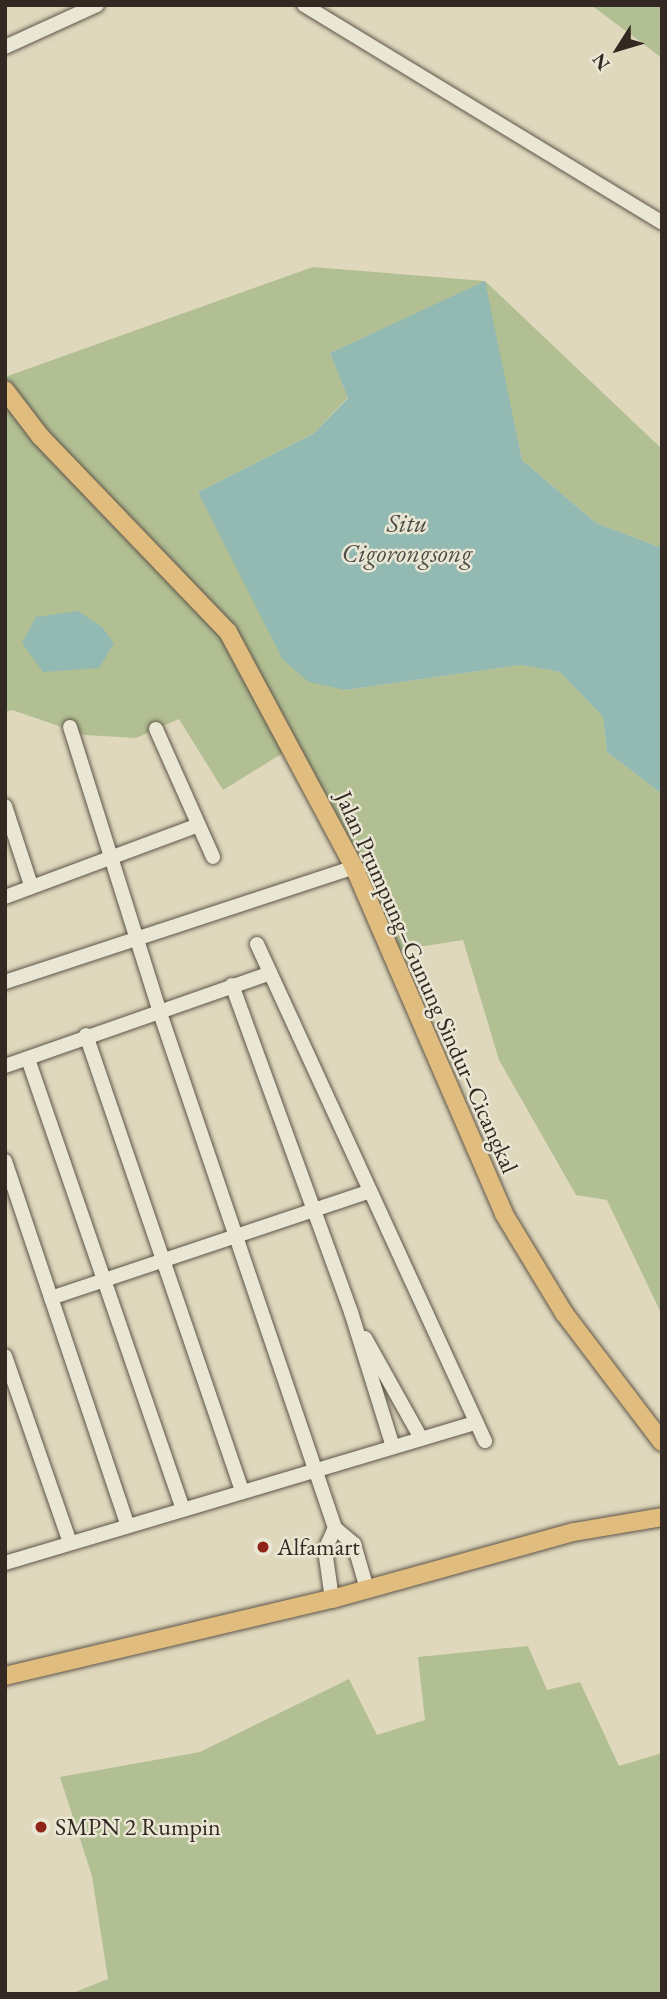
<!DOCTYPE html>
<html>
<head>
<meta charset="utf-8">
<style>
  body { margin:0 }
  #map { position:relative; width:667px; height:1999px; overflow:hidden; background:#dfd8bd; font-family:"EB Garamond",serif }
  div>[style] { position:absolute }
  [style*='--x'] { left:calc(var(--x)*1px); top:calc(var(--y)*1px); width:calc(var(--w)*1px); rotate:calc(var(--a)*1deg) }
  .green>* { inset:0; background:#b1bf92 }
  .water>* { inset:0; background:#93b9b3 }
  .roads { filter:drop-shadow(0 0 2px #5e5449) drop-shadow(0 0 2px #5e5449) }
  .minor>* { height:14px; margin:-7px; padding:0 7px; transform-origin:7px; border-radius:7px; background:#eae6d4 }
  .major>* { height:18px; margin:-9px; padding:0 9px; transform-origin:9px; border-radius:9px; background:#e0bc7e }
  .dots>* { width:19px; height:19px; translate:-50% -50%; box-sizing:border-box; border:4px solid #eae6d4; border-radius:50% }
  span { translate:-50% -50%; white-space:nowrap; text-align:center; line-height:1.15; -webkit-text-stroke:5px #eae6d4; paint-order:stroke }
  .street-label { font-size:24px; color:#332822 }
  .poi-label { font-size:24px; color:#332822 }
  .left { translate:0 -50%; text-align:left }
  .water-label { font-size:26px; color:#4b4c46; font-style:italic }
  .frame { position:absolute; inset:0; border:7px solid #332822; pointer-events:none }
  .north { position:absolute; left:583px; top:14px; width:70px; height:70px; -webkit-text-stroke:5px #eae6d4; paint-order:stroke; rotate:233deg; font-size:19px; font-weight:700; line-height:28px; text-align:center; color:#332822 }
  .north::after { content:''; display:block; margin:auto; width:24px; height:32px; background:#332822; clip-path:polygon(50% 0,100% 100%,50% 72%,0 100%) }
</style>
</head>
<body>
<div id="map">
  <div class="green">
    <i style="clip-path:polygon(591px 5px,662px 5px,662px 58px)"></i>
    <i style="clip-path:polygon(313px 267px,485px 281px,662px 449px,662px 548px,596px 523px,522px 460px,484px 282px,330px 353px,348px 397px,313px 434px,198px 492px,345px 690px,521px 665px,560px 672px,603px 717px,607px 752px,662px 794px,662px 1315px,607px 1200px,576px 1195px,499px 1060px,463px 940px,392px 951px,296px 745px,223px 790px,179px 719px,136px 738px,85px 735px,12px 710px,5px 712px,5px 377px)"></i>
    <i style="clip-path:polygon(528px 1646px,547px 1690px,580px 1682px,619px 1766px,662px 1753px,662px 1994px,70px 1994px,108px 1979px,92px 1876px,60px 1777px,200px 1752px,349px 1679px,377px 1735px,425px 1720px,418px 1657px)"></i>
  </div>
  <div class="water">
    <i style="clip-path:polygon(485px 281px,522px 460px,596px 523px,662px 548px,662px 794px,607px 752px,603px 717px,560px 672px,521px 665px,345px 690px,309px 682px,283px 660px,198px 492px,313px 434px,348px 398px,330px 353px)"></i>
    <i style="clip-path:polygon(78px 611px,102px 627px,114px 643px,99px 668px,43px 672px,22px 643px,36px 617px)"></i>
  </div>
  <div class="roads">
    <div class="minor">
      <i style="--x:304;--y:5;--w:419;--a:31.3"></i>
      <i style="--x:5;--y:47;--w:101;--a:-24.5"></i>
      <i style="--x:70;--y:727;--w:297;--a:72.5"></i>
      <i style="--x:159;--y:1010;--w:547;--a:71.23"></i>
      <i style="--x:335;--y:1528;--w:25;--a:40"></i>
      <i style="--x:354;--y:1544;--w:47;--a:73.9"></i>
      <i style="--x:156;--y:729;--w:140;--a:66"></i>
      <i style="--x:5;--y:806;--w:83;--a:71.8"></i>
      <i style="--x:5;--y:897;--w:204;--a:-20.4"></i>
      <i style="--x:257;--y:944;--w:547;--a:65.36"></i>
      <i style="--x:5;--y:982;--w:367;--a:-18.2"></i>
      <i style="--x:232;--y:985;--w:348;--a:70"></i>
      <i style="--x:351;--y:1312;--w:141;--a:72.7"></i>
      <i style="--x:86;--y:1035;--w:482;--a:71.1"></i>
      <i style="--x:28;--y:1059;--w:475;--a:71"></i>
      <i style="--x:5;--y:1066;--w:281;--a:-19.3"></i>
      <i style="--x:5;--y:1161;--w:383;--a:71.4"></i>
      <i style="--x:51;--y:1298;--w:336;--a:-18.5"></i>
      <i style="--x:365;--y:1338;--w:115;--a:60.8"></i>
      <i style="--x:5;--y:1356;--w:198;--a:70.8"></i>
      <i style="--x:5;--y:1563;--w:491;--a:-16.6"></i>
      <i style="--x:332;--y:1599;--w:49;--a:-98.1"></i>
      <i style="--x:325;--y:1550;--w:24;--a:-66"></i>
    </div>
    <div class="major">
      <i style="--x:5;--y:390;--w:58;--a:52.7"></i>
      <i style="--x:40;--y:436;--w:272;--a:46.2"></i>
      <i style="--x:228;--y:632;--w:267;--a:61.8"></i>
      <i style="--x:354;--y:867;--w:378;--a:66.6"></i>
      <i style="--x:504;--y:1214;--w:116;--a:58.8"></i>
      <i style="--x:564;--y:1313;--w:162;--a:52.8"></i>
      <i style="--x:5;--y:1676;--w:336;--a:-13.3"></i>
      <i style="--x:332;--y:1599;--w:251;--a:-15.5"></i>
      <i style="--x:574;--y:1532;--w:89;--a:-9.7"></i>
    </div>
  </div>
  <div class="dots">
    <i style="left:263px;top:1547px;background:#8f2418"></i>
    <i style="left:41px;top:1827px;background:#8f2418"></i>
  </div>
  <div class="street-label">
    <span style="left:427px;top:982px;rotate:66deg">Jalan Prumpung–Gunung Sindur–Cicangkal</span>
  </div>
  <div class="poi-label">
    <span class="left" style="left:277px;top:1547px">Alfamart</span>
    <span class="left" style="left:55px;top:1827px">SMPN 2 Rumpin</span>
  </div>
  <div class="water-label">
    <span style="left:407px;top:539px">Situ<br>Cigorongsong</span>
  </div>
  <div class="frame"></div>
  <div class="north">N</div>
</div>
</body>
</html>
